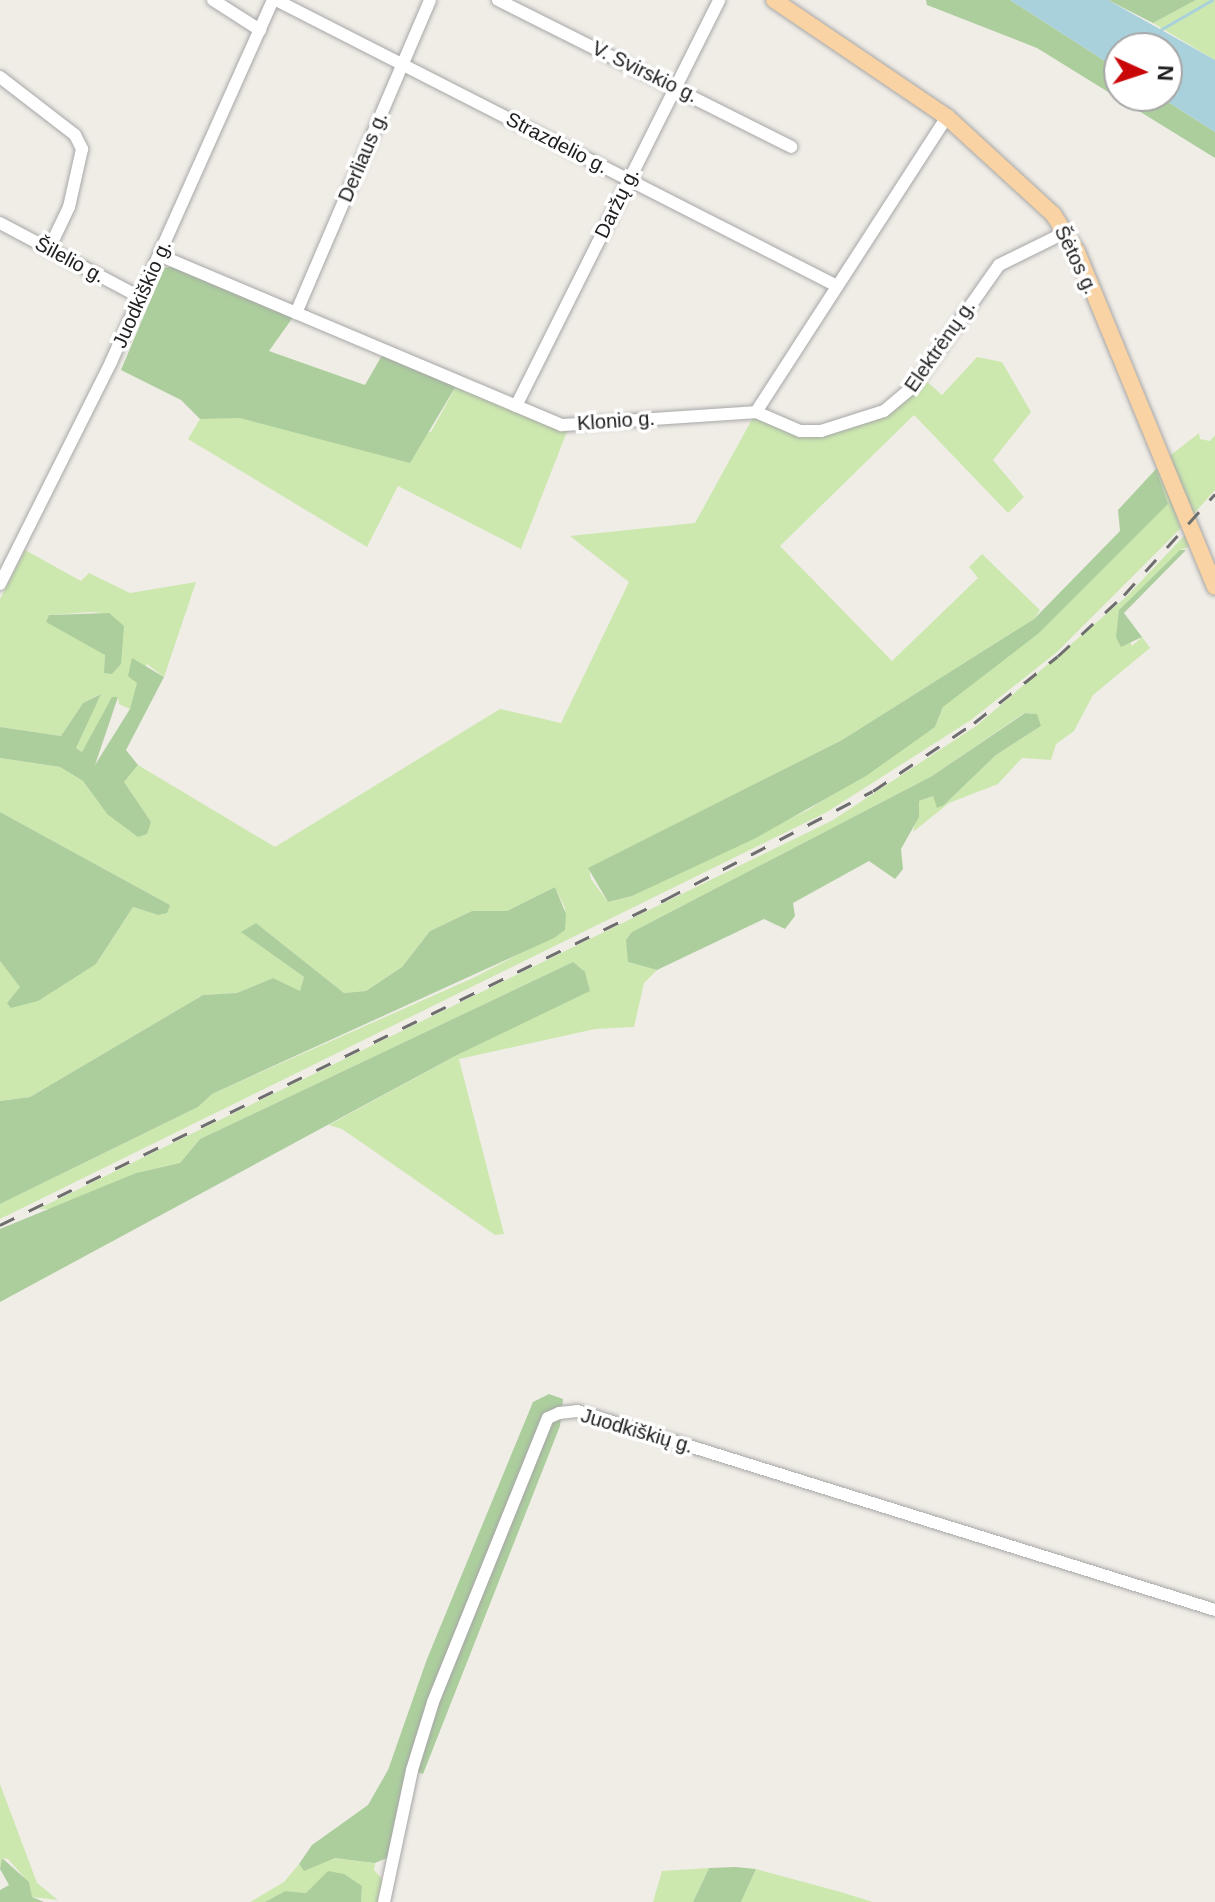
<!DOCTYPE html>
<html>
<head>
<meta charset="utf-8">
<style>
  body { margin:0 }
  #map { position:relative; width:1215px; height:1902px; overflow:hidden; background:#f0ede7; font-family:Arial,sans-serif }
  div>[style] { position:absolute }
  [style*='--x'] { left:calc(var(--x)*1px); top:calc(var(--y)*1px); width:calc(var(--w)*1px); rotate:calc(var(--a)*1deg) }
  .grass>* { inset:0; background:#cce8af }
  .forest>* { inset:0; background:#acce9d }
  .water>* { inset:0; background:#a9d1dc }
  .stream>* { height:3px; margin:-1.5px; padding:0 1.5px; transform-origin:1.5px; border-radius:1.5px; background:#a9d1dc }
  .roads { filter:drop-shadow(0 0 2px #a7a7a7) drop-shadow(0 0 2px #a7a7a7) }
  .minor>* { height:12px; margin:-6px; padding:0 6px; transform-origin:6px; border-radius:6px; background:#fff }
  .major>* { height:16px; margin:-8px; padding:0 8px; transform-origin:8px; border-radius:8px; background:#f9d3a3 }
  .rail>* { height:3px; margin-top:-1.5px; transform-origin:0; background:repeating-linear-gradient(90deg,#6e6e6e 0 16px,transparent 0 32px) }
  span { translate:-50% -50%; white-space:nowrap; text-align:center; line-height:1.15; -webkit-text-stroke:7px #fff; paint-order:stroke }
  .street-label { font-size:20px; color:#202020 }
  .north { position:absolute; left:1103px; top:32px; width:80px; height:80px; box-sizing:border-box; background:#fff; border:2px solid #a6a6a6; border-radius:50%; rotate:93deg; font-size:22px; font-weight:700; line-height:32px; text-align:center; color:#202020 }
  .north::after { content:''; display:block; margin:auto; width:28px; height:36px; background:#c90709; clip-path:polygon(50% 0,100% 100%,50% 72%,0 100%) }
</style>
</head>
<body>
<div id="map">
  <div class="grass">
    <i style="clip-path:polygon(1196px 0,1215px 0,1215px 60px,1153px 23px)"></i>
    <i style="clip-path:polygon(977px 357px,1002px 362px,1031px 412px,993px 460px,1024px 497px,1008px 513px,914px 415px,780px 546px,892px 661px,978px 578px,969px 567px,982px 554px,1040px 610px,1034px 619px,842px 740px,589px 868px,591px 879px,608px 902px,632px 896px,808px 810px,935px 727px,943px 707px,1168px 504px,1156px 469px,1159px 465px,1181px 528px,1057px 652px,971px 720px,827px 812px,0 1219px,0 1204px,198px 1107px,212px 1094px,473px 978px,565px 930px,565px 908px,555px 887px,507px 911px,472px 911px,430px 931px,402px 967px,366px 991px,344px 993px,256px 923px,242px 932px,304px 977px,300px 992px,273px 978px,237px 993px,203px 995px,30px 1097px,0 1101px,0 961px,21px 987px,7px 1003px,96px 964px,133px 907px,158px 915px,170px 905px,0 812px,0 758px,60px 767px,83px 781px,107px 814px,136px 801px,124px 782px,138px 765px,275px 847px,500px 709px,561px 723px,629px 582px,570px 536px,695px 523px,756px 412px,800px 431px,884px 411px,923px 378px,942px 395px)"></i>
    <i style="clip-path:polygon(459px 381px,570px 424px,521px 549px,398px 486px,367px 547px,188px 439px,200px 419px,240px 417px,321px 435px,431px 432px)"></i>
    <i style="clip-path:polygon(1199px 433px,1200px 439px,1210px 441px,1215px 435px,1215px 490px,1191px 517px,1167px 458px)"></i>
    <i style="clip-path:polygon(1185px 535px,1189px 547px,1180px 550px,1119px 610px,1132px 646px,1142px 637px,1150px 648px,1093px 695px,1074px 731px,1056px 744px,1051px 760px,1022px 758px,998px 784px,949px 803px,913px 832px,919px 801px,933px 796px,944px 805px,996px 755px,1041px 726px,1032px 713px,1024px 713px,932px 776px,632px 932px,628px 962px,657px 970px,644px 983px,634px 1027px,595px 1029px,459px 1059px,504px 1234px,495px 1235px,342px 1129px,329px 1125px,457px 1055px,573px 962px,200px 1139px,180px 1163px,136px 1173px,58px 1209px,38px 1209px,833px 820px,976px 726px,1126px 597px)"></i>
    <i style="clip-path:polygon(evenodd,25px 550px,81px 581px,89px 573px,130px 593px,196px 582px,164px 677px,147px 664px,130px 709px,119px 704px,118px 697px,82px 752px,76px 748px,77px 737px,100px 694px,83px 703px,61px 736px,0 727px,0 599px,25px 550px,92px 612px,109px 614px,104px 673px,105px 655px,49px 615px,92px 612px)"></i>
    <i style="clip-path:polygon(0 1784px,37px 1883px,58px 1900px,32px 1897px,24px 1877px,8px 1859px,2px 1858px,0 1868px)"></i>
    <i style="clip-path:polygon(335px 1858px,375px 1863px,374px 1870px,383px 1880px,380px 1902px,361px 1902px,362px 1886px,318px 1885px,306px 1893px,285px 1891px,265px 1902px,250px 1902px,284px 1882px,299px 1864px,304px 1870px)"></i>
    <i style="clip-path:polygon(709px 1868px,693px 1902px,653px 1902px,662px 1871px)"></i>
    <i style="clip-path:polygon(756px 1869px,837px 1891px,873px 1902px,741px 1902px)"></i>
  </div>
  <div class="forest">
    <i style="clip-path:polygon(926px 0,1010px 0,1119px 70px,1119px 96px,1159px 96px,1215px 132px,1215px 158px,1037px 48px,927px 5px)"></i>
    <i style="clip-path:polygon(1108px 0,1196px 0,1153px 23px)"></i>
    <i style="clip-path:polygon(175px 266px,296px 313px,269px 351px,365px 385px,385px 350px,459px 381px,410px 463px,240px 418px,200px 419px,181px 400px,121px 370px,164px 268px)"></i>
    <i style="clip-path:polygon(1156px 469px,1168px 504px,1039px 633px,943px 707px,935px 727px,866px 776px,756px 838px,632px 896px,608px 902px,588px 868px,842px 740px,1034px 619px,1120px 531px,1118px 510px)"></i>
    <i style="clip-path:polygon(1180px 550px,1186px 550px,1124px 613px,1142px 637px,1121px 647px,1116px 637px,1119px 610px)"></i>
    <i style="clip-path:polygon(109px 613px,124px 626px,121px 664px,112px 674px,104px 673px,105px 655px,46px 622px,49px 615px)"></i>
    <i style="clip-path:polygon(132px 658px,164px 677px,126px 750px,138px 765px,124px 782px,151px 822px,147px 834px,138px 837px,107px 814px,83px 781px,60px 767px,0 758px,0 727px,61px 736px,83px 703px,101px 694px,76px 748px,82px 752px,112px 697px,118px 697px,95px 765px,130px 709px,137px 683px,128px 676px)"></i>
    <i style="clip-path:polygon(1025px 713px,1037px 714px,1041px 726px,996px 755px,944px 805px,937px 808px,933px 796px,919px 801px,919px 817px,901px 849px,903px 869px,895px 879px,869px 861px,793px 903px,795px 916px,785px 929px,764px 919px,657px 970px,628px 962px,626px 940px,632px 932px,932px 776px)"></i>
    <i style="clip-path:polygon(0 812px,170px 905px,167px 913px,158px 915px,133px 907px,96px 964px,38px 1001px,11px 1008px,7px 1003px,20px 987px,0 961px)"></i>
    <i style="clip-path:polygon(555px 887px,566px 914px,565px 930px,554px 938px,212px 1094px,198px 1107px,0 1204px,0 1101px,30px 1097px,203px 995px,237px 993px,273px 978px,300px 991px,304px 977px,241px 932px,256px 923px,344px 993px,366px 991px,402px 967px,430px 931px,472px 911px,507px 911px)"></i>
    <i style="clip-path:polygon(573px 962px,585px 972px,590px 991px,457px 1055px,0 1302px,0 1229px,136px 1173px,180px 1163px,200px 1139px)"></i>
    <i style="clip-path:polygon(549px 1394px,563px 1399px,560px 1426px,423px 1774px,406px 1768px,387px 1858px,375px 1863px,335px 1858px,304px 1871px,299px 1864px,312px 1845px,368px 1805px,388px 1770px,427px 1659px,533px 1402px)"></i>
    <i style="clip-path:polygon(2px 1858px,29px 1882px,32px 1897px,44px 1902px,0 1902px,0 1890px,9px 1885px,0 1869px)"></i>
    <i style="clip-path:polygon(735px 1867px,756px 1869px,741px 1902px,693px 1902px,709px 1868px)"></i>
    <i style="clip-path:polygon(328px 1871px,344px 1874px,362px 1886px,361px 1902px,265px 1902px,285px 1891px,306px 1893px)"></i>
  </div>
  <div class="water">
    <i style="clip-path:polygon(1010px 0,1108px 0,1215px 60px,1215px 132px,1159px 96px,1167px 96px,1167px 48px,1119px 48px,1119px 70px)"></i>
  </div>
  <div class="stream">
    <i style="--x:1160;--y:30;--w:60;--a:-30"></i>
  </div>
  <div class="roads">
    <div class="minor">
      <i style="--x:213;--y:0;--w:56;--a:32.6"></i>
      <i style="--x:276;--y:0;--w:630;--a:27.01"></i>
      <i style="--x:498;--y:0;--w:328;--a:26.6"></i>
      <i style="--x:0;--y:77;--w:95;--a:37.7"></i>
      <i style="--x:75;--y:135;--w:16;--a:63"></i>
      <i style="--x:82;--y:149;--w:59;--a:102.6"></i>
      <i style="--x:69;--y:207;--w:47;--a:115.5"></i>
      <i style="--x:0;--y:223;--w:158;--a:27.9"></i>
      <i style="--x:159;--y:255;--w:437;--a:22.9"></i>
      <i style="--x:562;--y:425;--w:194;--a:-3.8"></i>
      <i style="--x:756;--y:412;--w:351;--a:-57.1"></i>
      <i style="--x:296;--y:313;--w:340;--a:-66.8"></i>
      <i style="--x:516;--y:406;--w:454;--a:-63.4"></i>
      <i style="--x:756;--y:412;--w:48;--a:23.4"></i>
      <i style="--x:800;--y:431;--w:21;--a:0"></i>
      <i style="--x:821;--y:431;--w:66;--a:-17.6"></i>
      <i style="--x:884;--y:411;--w:38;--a:-40"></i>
      <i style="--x:913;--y:387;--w:149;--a:-54.8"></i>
      <i style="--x:999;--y:265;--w:75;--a:-26.2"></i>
      <i style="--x:0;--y:584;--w:248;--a:-63.4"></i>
      <i style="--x:111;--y:362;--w:397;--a:-65.9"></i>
      <i style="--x:384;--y:1902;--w:135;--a:-78"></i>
      <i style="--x:412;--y:1770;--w:71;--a:-72.8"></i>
      <i style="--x:433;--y:1702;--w:306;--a:-68"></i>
      <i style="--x:548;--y:1418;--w:12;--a:-24"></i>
      <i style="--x:559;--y:1413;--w:18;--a:-6"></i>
      <i style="--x:577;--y:1411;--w:668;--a:17.32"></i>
    </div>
    <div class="major">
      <i style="--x:774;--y:0;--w:209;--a:34.1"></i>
      <i style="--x:947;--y:117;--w:144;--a:42.5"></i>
      <i style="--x:1053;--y:214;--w:45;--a:57.7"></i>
      <i style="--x:1077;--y:252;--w:362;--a:67.6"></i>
    </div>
  </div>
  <div class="rail">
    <i style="--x:0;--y:1225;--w:742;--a:-26.08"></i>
    <i style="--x:666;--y:899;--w:233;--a:-27.6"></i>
    <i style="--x:873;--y:791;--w:122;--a:-34"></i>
    <i style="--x:974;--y:723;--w:107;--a:-38.6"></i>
    <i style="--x:1058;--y:656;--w:90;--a:-42.7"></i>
    <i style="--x:1124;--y:595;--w:136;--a:-48"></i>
  </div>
  <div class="street-label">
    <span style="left:645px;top:72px;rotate:26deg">V. Svirskio g.</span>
    <span style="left:557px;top:143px;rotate:27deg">Strazdelio g.</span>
    <span style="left:363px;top:157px;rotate:-67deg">Derliaus g.</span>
    <span style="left:617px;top:203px;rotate:-64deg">Daržų g.</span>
    <span style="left:70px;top:260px;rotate:28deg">Šilelio g.</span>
    <span style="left:1076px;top:260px;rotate:64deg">Šėtos g.</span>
    <span style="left:142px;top:294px;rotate:-66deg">Juodkiškio g.</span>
    <span style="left:940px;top:346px;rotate:-55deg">Elektrėnų g.</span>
    <span style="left:616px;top:421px;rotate:-4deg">Klonio g.</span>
    <span style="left:637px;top:1431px;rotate:16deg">Juodkiškių g.</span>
  </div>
  <div class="north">N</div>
</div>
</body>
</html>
